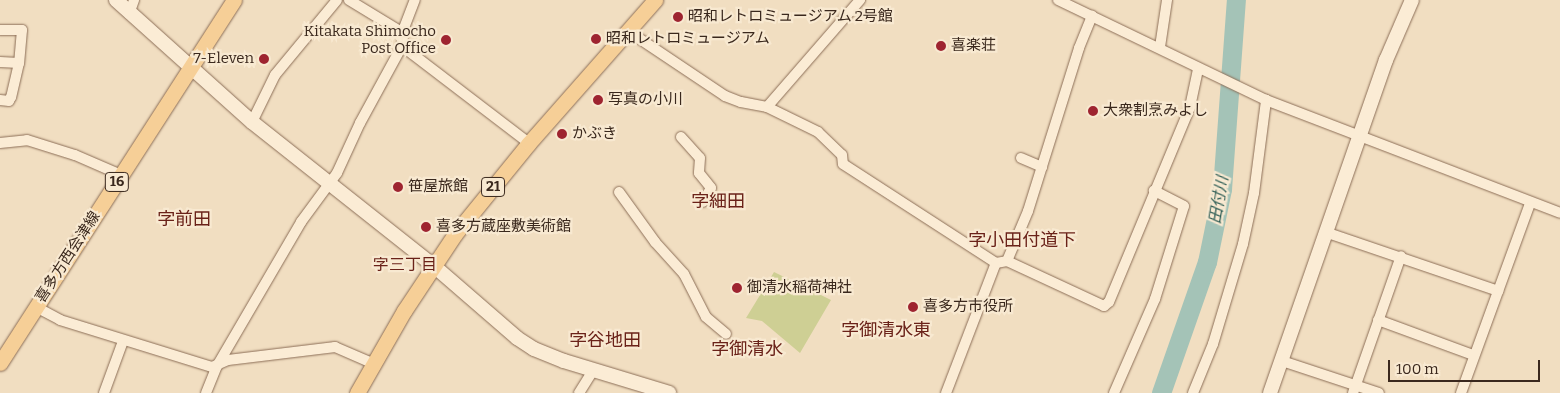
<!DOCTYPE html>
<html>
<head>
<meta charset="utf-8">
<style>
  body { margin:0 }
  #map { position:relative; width:1560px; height:393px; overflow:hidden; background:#f1dec1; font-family:Bitter,"Noto Sans JP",serif }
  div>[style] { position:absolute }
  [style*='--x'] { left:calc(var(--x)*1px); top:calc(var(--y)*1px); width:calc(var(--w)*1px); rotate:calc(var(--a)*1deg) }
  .green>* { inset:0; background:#cecf94 }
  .river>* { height:19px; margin:-9.5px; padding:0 9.5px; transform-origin:9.5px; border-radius:9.5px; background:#a4c3b7 }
  .roads { filter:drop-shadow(0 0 1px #8c6e57) drop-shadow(0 0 1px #8c6e57) }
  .street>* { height:10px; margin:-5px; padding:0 5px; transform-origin:5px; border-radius:5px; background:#fbecd5 }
  .secondary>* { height:14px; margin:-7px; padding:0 7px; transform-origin:7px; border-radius:7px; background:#fbecd5 }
  .primary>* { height:15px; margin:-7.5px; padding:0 7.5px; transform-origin:7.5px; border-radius:7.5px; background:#f6cf97 }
  .dots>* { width:14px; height:14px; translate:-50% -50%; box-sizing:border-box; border:2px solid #f8e9d1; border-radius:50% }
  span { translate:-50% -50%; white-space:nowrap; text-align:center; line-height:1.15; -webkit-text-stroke:4.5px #f8e9d1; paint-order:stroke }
  .shield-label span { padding:1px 4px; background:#f8e9d1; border:1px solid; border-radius:4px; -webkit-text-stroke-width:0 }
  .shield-label { font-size:14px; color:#3a281d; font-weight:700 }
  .poi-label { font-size:15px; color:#3a281d }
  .left { translate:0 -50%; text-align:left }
  .right { translate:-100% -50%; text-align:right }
  .street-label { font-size:15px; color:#3a281d }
  .water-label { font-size:16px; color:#2b5b53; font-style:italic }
  .neighbourhood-label { font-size:16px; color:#6a2219 }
  .quarter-label { font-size:18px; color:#6a2219 }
  .scale { position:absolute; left:1388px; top:360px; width:152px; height:22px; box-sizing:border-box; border:2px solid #3a281d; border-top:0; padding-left:6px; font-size:15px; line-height:18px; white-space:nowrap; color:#3a281d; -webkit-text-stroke:4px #f8e9d1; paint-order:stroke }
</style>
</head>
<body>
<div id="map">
  <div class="green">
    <i style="clip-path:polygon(774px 272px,831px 300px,800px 353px,762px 321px,746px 318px)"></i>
  </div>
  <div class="river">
    <i style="--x:1161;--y:393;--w:139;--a:-70.7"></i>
    <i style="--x:1207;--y:262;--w:75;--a:-78.4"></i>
    <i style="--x:1222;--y:189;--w:190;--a:-85.8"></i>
  </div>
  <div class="roads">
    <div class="street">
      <i style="--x:349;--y:0;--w:63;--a:31.4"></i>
      <i style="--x:1058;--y:0;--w:231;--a:25.7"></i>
      <i style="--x:1266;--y:100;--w:315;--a:21"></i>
      <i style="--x:129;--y:14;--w:15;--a:-70"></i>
      <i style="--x:0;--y:30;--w:22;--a:0"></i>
      <i style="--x:22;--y:30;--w:33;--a:95"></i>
      <i style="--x:19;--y:63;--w:35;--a:103"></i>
      <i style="--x:11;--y:97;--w:4;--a:117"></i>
      <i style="--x:9;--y:101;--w:9;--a:-174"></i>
      <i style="--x:628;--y:31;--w:117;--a:33.8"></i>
      <i style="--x:725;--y:96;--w:17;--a:21"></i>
      <i style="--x:741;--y:102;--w:26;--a:11"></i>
      <i style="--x:767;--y:107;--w:57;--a:26.1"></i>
      <i style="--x:818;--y:132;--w:33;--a:44"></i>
      <i style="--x:842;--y:155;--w:9;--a:84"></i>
      <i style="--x:843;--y:164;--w:182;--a:32.9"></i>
      <i style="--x:996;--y:263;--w:11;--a:-10"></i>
      <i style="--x:1007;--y:261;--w:107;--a:24.9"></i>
      <i style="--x:1104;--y:306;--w:6;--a:-39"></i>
      <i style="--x:1109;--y:302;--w:211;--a:-67.4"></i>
      <i style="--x:1190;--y:107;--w:39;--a:-78"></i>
      <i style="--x:402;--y:46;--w:160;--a:37.4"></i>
      <i style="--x:1160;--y:47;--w:48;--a:-81.5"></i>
      <i style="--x:0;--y:62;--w:19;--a:3"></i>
      <i style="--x:767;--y:107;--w:142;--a:-49"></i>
      <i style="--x:252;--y:122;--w:52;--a:-63.9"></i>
      <i style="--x:275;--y:75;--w:97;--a:-50.4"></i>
      <i style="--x:681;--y:137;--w:28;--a:48"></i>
      <i style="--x:700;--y:158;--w:15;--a:94"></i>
      <i style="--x:699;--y:173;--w:19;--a:51"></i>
      <i style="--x:711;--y:188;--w:16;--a:120"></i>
      <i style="--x:0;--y:143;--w:27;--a:-6"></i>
      <i style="--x:27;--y:140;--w:50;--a:17.4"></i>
      <i style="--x:75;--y:155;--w:50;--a:23.5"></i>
      <i style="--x:1021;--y:158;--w:23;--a:23"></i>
      <i style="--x:619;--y:192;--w:62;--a:54.2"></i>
      <i style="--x:655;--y:242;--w:43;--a:47.8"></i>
      <i style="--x:684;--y:274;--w:48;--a:62.9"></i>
      <i style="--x:706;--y:317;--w:26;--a:40"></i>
      <i style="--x:1328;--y:233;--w:180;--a:18.8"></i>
      <i style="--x:1007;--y:261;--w:54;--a:-67.2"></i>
      <i style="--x:1028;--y:211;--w:171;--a:-72.6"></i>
      <i style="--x:1079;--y:48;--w:35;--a:-68"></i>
      <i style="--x:36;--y:307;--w:27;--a:28"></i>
      <i style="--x:60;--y:320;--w:159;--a:17.2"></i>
      <i style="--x:212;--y:367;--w:17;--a:-24"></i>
      <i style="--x:228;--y:360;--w:108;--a:-6.9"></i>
      <i style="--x:335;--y:347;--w:40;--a:23.4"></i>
      <i style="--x:1378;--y:320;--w:101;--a:20.2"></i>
      <i style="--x:1282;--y:361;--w:102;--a:18.3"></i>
      <i style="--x:104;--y:393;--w:55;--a:-69.9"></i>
      <i style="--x:206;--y:393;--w:29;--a:-68"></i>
      <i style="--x:217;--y:366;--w:167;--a:-59.7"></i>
      <i style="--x:301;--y:222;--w:61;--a:-53.7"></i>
      <i style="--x:337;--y:173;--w:55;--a:-65.3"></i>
      <i style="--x:360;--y:123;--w:88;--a:-61.4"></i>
      <i style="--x:402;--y:46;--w:18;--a:-84"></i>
      <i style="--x:404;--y:28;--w:30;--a:-69"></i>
      <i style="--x:579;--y:393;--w:28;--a:-58"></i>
      <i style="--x:946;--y:393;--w:139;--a:-69"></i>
      <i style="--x:1114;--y:393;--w:103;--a:-66.4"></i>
      <i style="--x:1155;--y:299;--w:97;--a:-72.7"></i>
      <i style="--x:1184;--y:206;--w:34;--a:-153"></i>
      <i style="--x:1193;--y:393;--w:53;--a:-67.8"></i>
      <i style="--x:1213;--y:344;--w:104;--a:-73.3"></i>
      <i style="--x:1243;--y:244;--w:52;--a:-77.8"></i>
      <i style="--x:1254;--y:193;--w:94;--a:-82.6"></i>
      <i style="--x:1353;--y:393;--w:145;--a:-70.7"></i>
      <i style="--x:1461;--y:393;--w:202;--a:-70"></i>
    </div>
    <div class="secondary">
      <i style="--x:116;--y:0;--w:183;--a:41.9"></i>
      <i style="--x:252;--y:122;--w:232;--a:38.4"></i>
      <i style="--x:434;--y:266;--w:110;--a:40.9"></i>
      <i style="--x:517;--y:338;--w:20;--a:33"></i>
      <i style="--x:534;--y:349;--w:32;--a:22"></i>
      <i style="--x:564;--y:361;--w:110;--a:16.9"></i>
      <i style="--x:1270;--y:393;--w:353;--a:-70.8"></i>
      <i style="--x:1386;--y:60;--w:65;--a:-66.6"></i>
    </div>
    <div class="primary">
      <i style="--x:0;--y:363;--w:432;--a:-57.2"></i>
      <i style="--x:357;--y:393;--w:95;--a:-60.2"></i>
      <i style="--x:404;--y:311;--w:92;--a:-56.5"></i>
      <i style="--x:455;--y:234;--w:117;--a:-50.9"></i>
      <i style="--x:529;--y:143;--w:191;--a:-48.6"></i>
    </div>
  </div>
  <div class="dots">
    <i style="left:678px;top:17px;background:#9e2430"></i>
    <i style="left:596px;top:39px;background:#9e2430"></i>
    <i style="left:446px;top:40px;background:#9e2430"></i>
    <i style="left:941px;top:46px;background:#9e2430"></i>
    <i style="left:264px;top:59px;background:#9e2430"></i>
    <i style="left:598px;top:100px;background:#9e2430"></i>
    <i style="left:1093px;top:111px;background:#9e2430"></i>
    <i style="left:562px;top:134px;background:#9e2430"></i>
    <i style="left:398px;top:187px;background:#9e2430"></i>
    <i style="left:426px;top:227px;background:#9e2430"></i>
    <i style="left:737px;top:288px;background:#9e2430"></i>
    <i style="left:913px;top:307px;background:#9e2430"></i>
  </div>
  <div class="shield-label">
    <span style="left:117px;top:182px">16</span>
    <span style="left:493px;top:187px">21</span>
  </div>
  <div class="poi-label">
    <span class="left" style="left:688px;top:17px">昭和レトロミュージアム 2号館</span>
    <span class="right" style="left:436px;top:40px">Kitakata Shimocho<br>Post Office</span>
    <span class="left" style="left:606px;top:39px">昭和レトロミュージアム</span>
    <span class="left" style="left:951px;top:46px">喜楽荘</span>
    <span class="right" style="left:254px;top:59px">7-Eleven</span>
    <span class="left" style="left:608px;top:100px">写真の小川</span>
    <span class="left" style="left:1103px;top:111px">大衆割烹みよし</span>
    <span class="left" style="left:572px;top:134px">かぶき</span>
    <span class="left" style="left:408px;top:187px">笹屋旅館</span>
    <span class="left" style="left:436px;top:227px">喜多方蔵座敷美術館</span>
    <span class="left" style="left:747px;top:288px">御清水稲荷神社</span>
    <span class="left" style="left:923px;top:307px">喜多方市役所</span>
  </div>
  <div class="street-label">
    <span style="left:68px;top:257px;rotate:-57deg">喜多方西会津線</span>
  </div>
  <div class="water-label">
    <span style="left:1219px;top:200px;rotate:-80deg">田付川</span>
  </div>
  <div class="neighbourhood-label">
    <span style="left:405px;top:265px">字三丁目</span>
  </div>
  <div class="quarter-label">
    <span style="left:718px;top:201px">字細田</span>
    <span style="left:184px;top:219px">字前田</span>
    <span style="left:1022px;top:240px">字小田付道下</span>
    <span style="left:886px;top:330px">字御清水東</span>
    <span style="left:605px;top:340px">字谷地田</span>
    <span style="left:747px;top:349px">字御清水</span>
  </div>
  <div class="scale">100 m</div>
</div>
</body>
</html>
